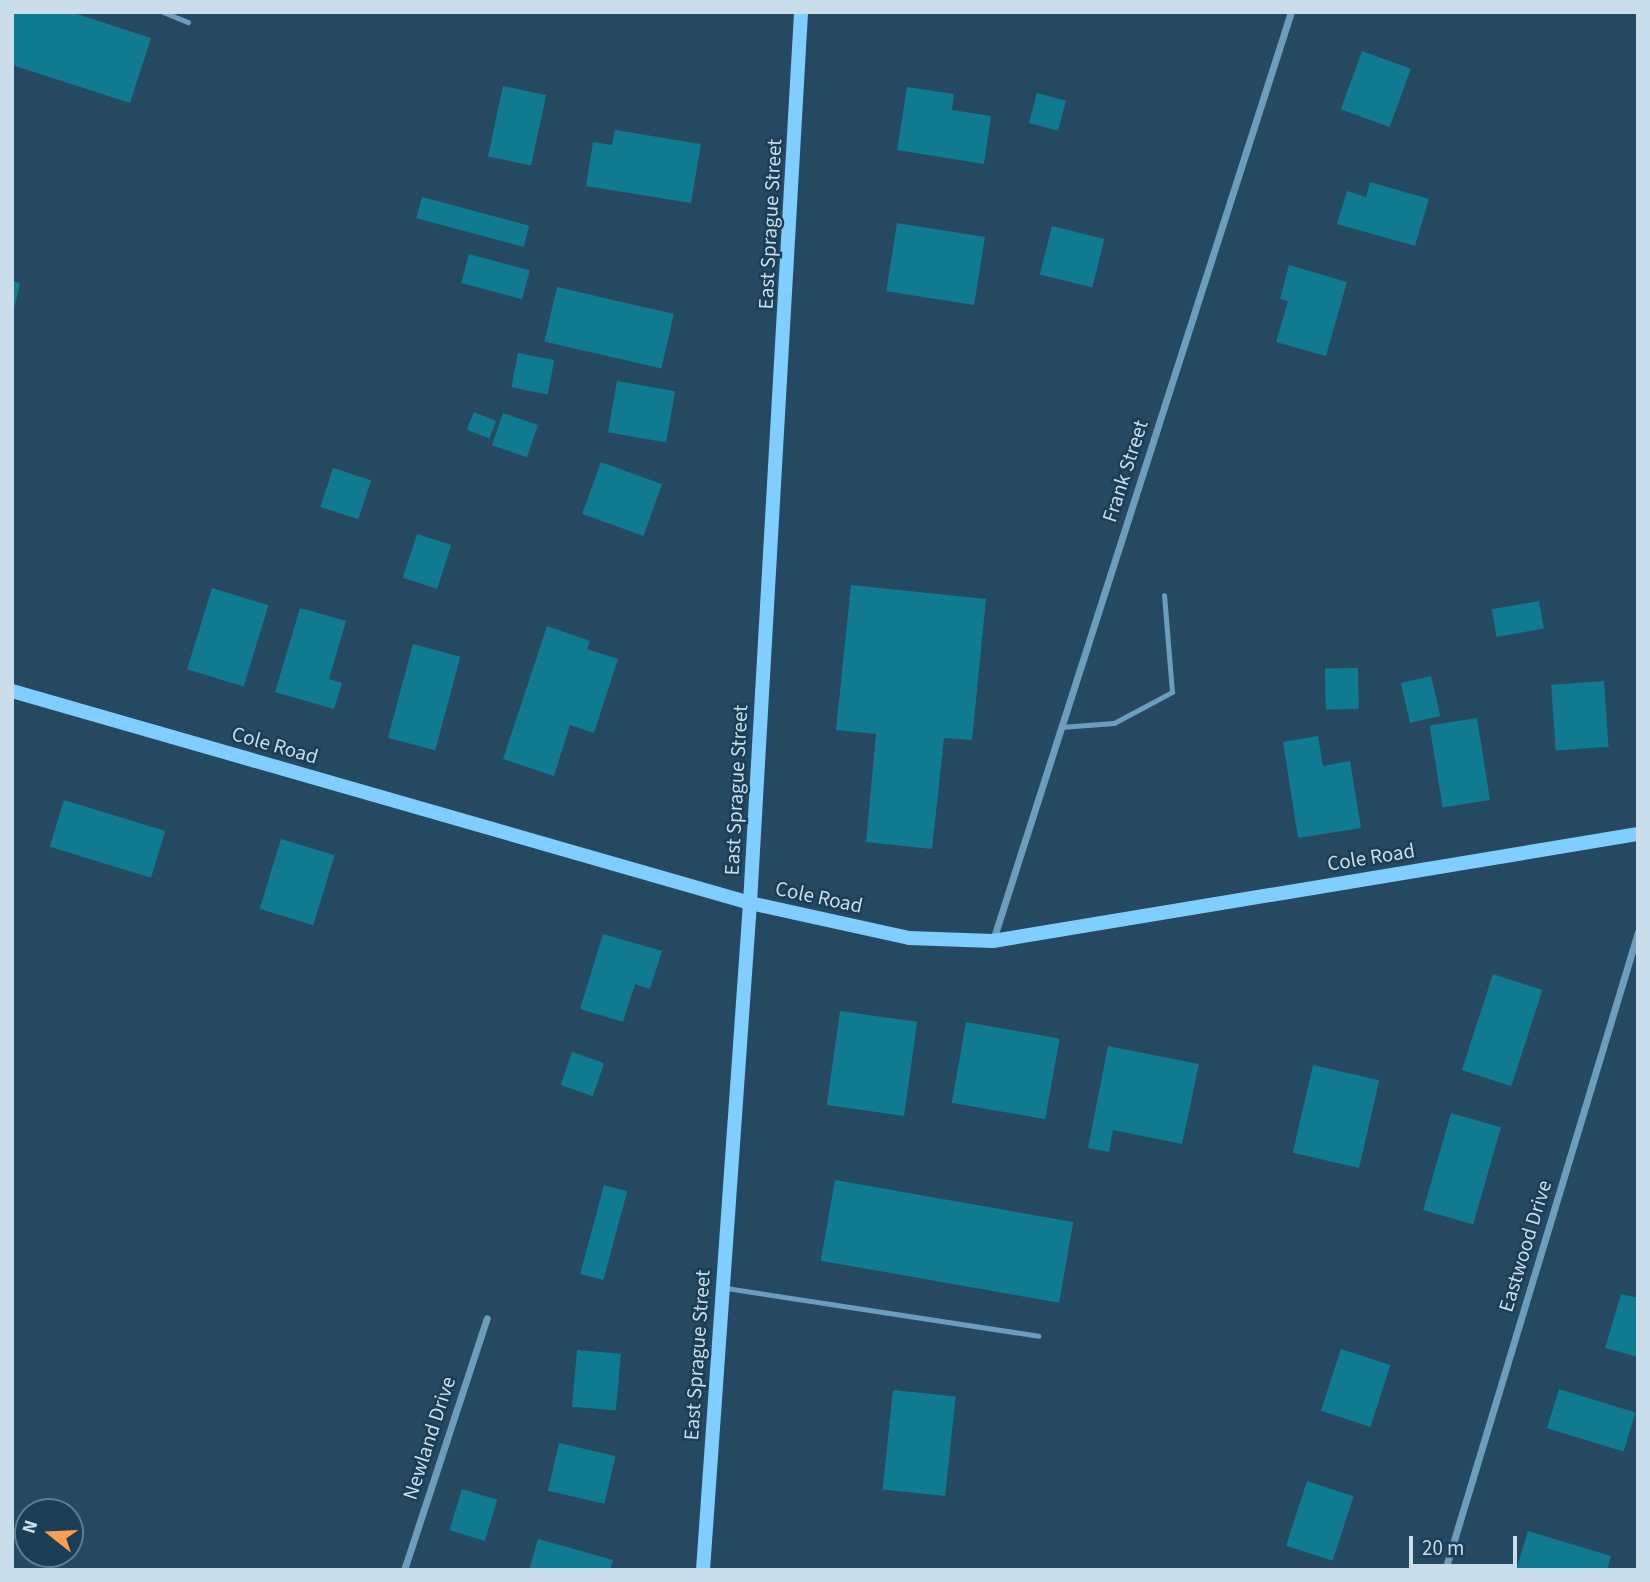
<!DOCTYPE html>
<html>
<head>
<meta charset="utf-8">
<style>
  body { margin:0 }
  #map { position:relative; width:1650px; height:1582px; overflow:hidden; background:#244960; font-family:"Source Sans 3",sans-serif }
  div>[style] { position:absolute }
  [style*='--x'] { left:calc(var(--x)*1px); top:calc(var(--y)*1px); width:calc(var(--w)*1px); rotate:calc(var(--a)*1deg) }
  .building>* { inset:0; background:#107a91; transform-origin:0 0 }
  .lane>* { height:5px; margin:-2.5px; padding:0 2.5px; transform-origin:2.5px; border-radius:2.5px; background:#6d9dbc }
  .street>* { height:7px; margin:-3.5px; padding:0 3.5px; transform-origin:3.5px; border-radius:3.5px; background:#6d9dbc }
  .secondary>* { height:14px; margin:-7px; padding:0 7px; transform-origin:7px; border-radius:7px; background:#80cdff }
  span { translate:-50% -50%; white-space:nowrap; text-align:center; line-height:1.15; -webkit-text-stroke:5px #193e55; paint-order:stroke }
  .street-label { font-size:21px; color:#c9ddeb }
  .frame { position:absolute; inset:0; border:14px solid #c9ddeb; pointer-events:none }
  .north { position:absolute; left:14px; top:1498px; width:70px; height:70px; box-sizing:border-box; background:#193e55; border:2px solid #5f7e91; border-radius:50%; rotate:288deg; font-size:19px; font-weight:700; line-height:28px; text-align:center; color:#c9ddeb }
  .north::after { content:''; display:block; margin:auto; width:24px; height:32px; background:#fb9e51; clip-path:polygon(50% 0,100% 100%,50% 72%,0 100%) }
  .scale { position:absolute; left:1409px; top:1536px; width:108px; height:32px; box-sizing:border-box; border:4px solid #c9ddeb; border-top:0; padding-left:9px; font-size:21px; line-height:24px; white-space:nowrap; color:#c9ddeb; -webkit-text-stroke:5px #193e55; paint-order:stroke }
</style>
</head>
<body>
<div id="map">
  <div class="building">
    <i style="clip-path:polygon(12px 12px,71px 12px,151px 38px,130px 103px,12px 65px)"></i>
    <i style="left:1362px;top:51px;width:52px;height:62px;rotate:20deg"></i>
    <i style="left:503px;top:86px;width:44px;height:72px;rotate:12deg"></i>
    <i style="clip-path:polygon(907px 87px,954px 94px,952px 110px,991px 116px,984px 164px,897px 150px)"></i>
    <i style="left:1037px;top:93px;width:30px;height:31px;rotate:15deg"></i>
    <i style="clip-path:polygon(615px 130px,701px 144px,691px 203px,586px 186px,593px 142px,612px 145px)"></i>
    <i style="clip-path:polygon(1370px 182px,1429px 199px,1415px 246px,1337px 224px,1347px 191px,1366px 197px)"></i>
    <i style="left:422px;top:197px;width:111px;height:22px;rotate:15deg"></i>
    <i style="left:897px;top:223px;width:89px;height:69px;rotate:9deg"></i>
    <i style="left:1052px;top:226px;width:54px;height:50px;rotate:14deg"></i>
    <i style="left:469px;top:254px;width:63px;height:30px;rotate:15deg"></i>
    <i style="clip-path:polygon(1289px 265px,1347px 282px,1326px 356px,1276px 342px,1288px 301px,1280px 299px)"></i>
    <i style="clip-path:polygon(12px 281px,20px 283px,13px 313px,12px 313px)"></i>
    <i style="left:557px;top:287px;width:120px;height:56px;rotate:13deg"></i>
    <i style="left:518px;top:353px;width:37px;height:35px;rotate:11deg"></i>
    <i style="left:617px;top:381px;width:59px;height:52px;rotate:10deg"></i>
    <i style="left:474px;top:412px;width:24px;height:19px;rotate:22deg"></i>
    <i style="left:503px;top:413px;width:37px;height:34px;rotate:19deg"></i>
    <i style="left:601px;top:462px;width:65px;height:55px;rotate:20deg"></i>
    <i style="left:333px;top:468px;width:40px;height:41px;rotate:18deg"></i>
    <i style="left:417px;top:534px;width:36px;height:46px;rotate:18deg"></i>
    <i style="clip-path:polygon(851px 585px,986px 599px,972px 740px,944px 738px,932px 849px,866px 842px,876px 734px,836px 730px)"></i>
    <i style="left:212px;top:588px;width:59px;height:85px;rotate:17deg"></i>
    <i style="left:1539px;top:601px;width:28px;height:48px;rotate:80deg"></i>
    <i style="clip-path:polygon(300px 608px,346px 621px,329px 679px,342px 683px,334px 709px,275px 692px)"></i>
    <i style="clip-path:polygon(547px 626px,590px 641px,587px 649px,618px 659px,594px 733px,570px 725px,554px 776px,503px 759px)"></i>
    <i style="left:413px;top:644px;width:49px;height:97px;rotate:15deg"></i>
    <i style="left:1358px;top:668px;width:41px;height:33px;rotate:89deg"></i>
    <i style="left:1431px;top:676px;width:41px;height:31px;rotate:77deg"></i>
    <i style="left:1604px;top:681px;width:66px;height:53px;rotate:86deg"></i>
    <i style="left:1477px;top:718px;width:83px;height:48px;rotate:81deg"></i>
    <i style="clip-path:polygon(1318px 736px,1323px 766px,1350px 761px,1361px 828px,1298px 838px,1283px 742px)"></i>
    <i style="left:64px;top:800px;width:106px;height:49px;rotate:17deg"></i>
    <i style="left:281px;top:839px;width:56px;height:73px;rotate:17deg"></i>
    <i style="clip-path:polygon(603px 934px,662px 951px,650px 989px,635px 984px,623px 1022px,580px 1009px)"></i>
    <i style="left:1493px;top:974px;width:52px;height:101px;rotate:18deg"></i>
    <i style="left:840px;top:1011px;width:78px;height:95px;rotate:8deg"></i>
    <i style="left:966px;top:1022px;width:95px;height:82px;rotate:10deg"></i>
    <i style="clip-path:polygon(1108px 1046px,1199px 1064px,1182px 1144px,1113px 1130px,1109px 1152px,1088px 1148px)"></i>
    <i style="left:572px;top:1052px;width:34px;height:35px;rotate:19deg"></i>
    <i style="left:1313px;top:1065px;width:68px;height:90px;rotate:13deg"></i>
    <i style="left:1451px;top:1113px;width:52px;height:101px;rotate:16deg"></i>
    <i style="left:835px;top:1180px;width:242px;height:82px;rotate:10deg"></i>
    <i style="left:604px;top:1185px;width:24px;height:92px;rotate:15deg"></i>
    <i style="clip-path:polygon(1621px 1294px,1638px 1298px,1638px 1357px,1605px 1348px)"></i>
    <i style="left:1341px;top:1349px;width:52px;height:65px;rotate:18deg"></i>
    <i style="left:577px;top:1350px;width:44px;height:57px;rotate:5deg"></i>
    <i style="left:1559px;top:1389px;width:80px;height:41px;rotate:17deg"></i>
    <i style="left:893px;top:1390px;width:63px;height:100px;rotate:6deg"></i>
    <i style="left:559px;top:1443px;width:58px;height:49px;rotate:13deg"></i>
    <i style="left:1307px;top:1481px;width:49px;height:68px;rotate:18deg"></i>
    <i style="left:462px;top:1489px;width:37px;height:43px;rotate:17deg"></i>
    <i style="clip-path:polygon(1528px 1531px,1611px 1556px,1607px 1570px,1516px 1570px)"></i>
    <i style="clip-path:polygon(538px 1539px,613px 1560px,610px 1570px,529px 1570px)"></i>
  </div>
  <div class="lane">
    <i style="--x:163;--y:12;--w:27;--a:22"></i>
    <i style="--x:1061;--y:727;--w:53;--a:-4.3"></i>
    <i style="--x:1114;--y:723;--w:66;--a:-28.1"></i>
    <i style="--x:1172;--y:692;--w:97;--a:-94.7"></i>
    <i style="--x:726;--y:1288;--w:316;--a:8.7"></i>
  </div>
  <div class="street">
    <i style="--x:993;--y:940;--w:975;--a:-72.2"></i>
    <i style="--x:404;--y:1570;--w:265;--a:-71.8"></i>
    <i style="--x:1445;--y:1570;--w:667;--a:-73.17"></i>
  </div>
  <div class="secondary">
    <i style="--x:12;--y:691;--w:768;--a:16.03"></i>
    <i style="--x:750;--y:903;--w:163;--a:12.4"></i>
    <i style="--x:909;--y:938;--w:84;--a:2"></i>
    <i style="--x:993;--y:941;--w:654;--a:-9.42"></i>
    <i style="--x:703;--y:1570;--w:669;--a:-85.97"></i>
    <i style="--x:750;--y:903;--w:892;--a:-86.72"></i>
  </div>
  <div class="street-label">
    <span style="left:770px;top:224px;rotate:-87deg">East Sprague Street</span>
    <span style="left:1125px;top:471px;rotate:-72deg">Frank Street</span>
    <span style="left:275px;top:745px;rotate:16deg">Cole Road</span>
    <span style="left:736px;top:790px;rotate:-87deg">East Sprague Street</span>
    <span style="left:1371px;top:857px;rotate:-9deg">Cole Road</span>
    <span style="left:819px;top:897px;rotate:12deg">Cole Road</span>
    <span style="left:1525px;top:1246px;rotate:-73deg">Eastwood Drive</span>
    <span style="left:697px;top:1355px;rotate:-86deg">East Sprague Street</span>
    <span style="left:429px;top:1438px;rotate:-72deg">Newland Drive</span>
  </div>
  <div class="frame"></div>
  <div class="north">N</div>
  <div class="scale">20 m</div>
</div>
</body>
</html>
